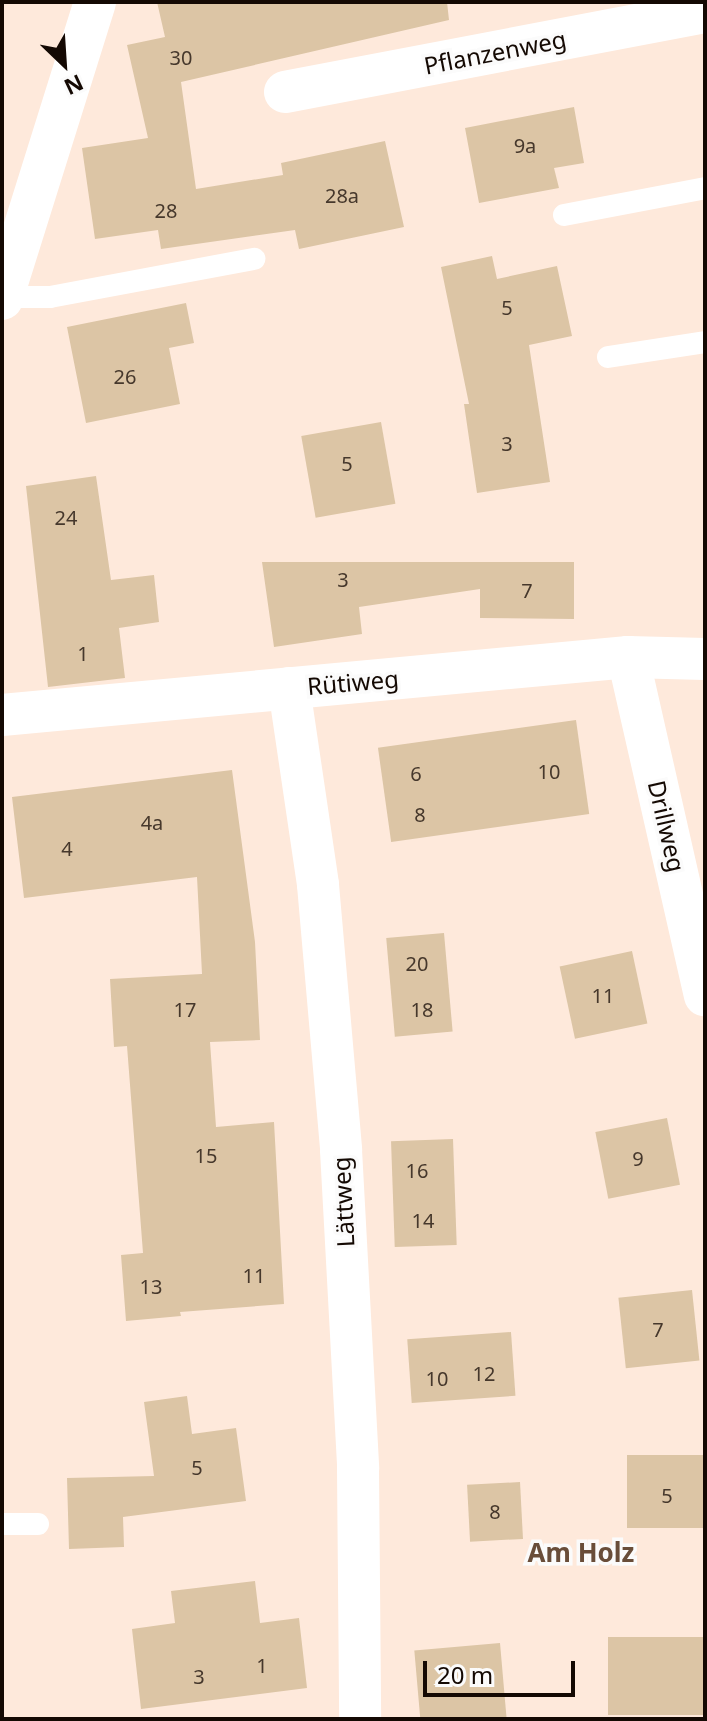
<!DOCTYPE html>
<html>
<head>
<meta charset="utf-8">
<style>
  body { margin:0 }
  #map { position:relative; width:707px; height:1721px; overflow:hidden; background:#fee9db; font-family:"Noto Sans",sans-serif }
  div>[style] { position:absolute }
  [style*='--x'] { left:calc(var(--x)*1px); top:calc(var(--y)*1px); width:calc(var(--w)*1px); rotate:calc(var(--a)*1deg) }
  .building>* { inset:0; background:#dcc5a5; transform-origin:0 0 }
  .lane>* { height:22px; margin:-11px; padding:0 11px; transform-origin:11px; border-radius:11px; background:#fff }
  .street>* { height:42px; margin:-21px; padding:0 21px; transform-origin:21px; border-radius:21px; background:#fff }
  span { translate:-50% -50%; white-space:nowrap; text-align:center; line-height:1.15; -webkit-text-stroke:7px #fbfbfb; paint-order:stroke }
  .number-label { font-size:20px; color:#46382c }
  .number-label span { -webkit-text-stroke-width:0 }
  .street-label { font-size:24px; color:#140903 }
  .neighbourhood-label { font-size:26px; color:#694d39; font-weight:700 }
  .frame { position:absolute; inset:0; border:4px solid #140903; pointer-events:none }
  .north { position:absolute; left:24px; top:24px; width:80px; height:80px; -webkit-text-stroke:6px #fbfbfb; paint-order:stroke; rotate:155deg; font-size:22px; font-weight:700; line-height:32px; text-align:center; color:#140903 }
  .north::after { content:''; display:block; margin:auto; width:28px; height:36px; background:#140903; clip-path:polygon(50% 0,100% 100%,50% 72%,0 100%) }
  .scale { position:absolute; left:423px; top:1661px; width:152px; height:36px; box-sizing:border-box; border:4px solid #140903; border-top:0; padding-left:10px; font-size:24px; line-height:28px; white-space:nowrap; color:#140903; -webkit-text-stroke:6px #fbfbfb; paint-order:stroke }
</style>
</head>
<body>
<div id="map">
  <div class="building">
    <i style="clip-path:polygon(157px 2px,447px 2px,449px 20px,181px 82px,196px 189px,283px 175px,281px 163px,385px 141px,404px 227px,299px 249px,295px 230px,161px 249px,158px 230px,95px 239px,82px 148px,148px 138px,127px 45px,165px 37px)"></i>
    <i style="clip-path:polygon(574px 107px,584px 163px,554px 168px,559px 188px,479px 203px,465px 128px)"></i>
    <i style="clip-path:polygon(492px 256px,497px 279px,557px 266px,572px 336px,529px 345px,550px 482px,477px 493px,464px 404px,469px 404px,441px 267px)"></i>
    <i style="clip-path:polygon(186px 303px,194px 343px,169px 348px,180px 404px,86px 423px,67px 327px)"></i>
    <i style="left:381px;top:422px;width:83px;height:81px;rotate:80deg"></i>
    <i style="clip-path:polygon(96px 476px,111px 580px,154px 575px,159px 622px,119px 628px,125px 678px,48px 687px,26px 486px)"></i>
    <i style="clip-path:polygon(262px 562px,574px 562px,574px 619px,480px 618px,480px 589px,359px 607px,362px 634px,274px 647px)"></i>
    <i style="left:576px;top:720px;width:95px;height:200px;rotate:82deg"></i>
    <i style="clip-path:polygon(232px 770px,255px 942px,260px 1040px,210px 1042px,216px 1127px,274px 1122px,284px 1304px,180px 1312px,181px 1316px,126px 1321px,121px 1255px,143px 1253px,127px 1046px,114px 1047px,110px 979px,202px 974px,197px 877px,24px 898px,12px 797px)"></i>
    <i style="left:444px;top:933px;width:99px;height:58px;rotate:85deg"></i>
    <i style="left:632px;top:951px;width:74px;height:74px;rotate:78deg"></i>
    <i style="left:667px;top:1118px;width:68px;height:73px;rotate:79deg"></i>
    <i style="left:453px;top:1139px;width:106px;height:62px;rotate:88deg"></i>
    <i style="left:692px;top:1290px;width:71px;height:74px;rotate:84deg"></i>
    <i style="left:511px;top:1332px;width:64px;height:104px;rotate:86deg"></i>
    <i style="clip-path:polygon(187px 1396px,192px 1434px,236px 1428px,246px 1501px,123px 1517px,124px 1547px,69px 1549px,67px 1478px,154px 1476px,144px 1402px)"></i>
    <i style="left:705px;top:1455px;width:73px;height:78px;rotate:90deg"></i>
    <i style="left:520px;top:1482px;width:57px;height:53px;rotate:87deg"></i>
    <i style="clip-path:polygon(255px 1581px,260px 1623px,299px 1618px,307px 1688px,141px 1709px,132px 1629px,175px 1623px,171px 1591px)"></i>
    <i style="left:705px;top:1637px;width:78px;height:97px;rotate:90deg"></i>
    <i style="left:500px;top:1643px;width:76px;height:86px;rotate:85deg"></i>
  </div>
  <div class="lane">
    <i style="--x:564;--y:215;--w:144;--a:-10.8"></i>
    <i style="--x:3;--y:297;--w:47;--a:0"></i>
    <i style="--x:50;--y:297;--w:208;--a:-10.6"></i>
    <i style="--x:608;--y:357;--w:98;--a:-8.8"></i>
    <i style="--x:2;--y:1524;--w:36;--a:0"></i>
  </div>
  <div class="street">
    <i style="--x:285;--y:92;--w:428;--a:-10.8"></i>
    <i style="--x:2;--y:299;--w:311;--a:-72.6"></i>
    <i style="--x:628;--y:657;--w:347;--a:77.2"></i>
    <i style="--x:289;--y:688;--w:199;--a:81.6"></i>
    <i style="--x:318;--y:885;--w:266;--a:85"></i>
    <i style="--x:341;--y:1150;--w:319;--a:86.9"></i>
    <i style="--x:358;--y:1469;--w:250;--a:89.5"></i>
    <i style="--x:2;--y:715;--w:629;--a:-5.29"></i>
    <i style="--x:628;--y:657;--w:77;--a:1.5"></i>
  </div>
  <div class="number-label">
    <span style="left:181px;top:57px">30</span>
    <span style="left:525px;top:145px">9a</span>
    <span style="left:342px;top:195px">28a</span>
    <span style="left:166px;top:210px">28</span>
    <span style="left:507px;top:307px">5</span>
    <span style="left:125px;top:376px">26</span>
    <span style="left:507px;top:443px">3</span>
    <span style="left:347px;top:463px">5</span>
    <span style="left:66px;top:517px">24</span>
    <span style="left:343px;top:579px">3</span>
    <span style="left:527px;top:590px">7</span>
    <span style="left:83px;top:653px">1</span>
    <span style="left:549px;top:771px">10</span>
    <span style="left:416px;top:773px">6</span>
    <span style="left:420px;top:814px">8</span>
    <span style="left:152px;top:822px">4a</span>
    <span style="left:67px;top:848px">4</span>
    <span style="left:417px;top:963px">20</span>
    <span style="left:603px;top:995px">11</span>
    <span style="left:185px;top:1009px">17</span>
    <span style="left:422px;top:1009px">18</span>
    <span style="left:206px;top:1155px">15</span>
    <span style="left:638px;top:1158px">9</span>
    <span style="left:417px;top:1170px">16</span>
    <span style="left:423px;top:1220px">14</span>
    <span style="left:254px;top:1275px">11</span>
    <span style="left:151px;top:1286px">13</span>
    <span style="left:658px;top:1329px">7</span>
    <span style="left:484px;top:1373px">12</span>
    <span style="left:437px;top:1378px">10</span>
    <span style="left:197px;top:1467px">5</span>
    <span style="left:667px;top:1495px">5</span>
    <span style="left:495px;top:1511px">8</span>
    <span style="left:262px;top:1665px">1</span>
    <span style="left:199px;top:1676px">3</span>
  </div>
  <div class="street-label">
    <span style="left:495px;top:52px;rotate:-11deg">Pflanzenweg</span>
    <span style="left:353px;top:682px;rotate:-5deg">Rütiweg</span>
    <span style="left:667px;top:826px;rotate:77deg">Drillweg</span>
    <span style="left:343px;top:1202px;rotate:-93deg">Lättweg</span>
  </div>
  <div class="neighbourhood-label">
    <span style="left:581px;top:1553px">Am Holz</span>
  </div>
  <div class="frame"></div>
  <div class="north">N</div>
  <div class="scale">20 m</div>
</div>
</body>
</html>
